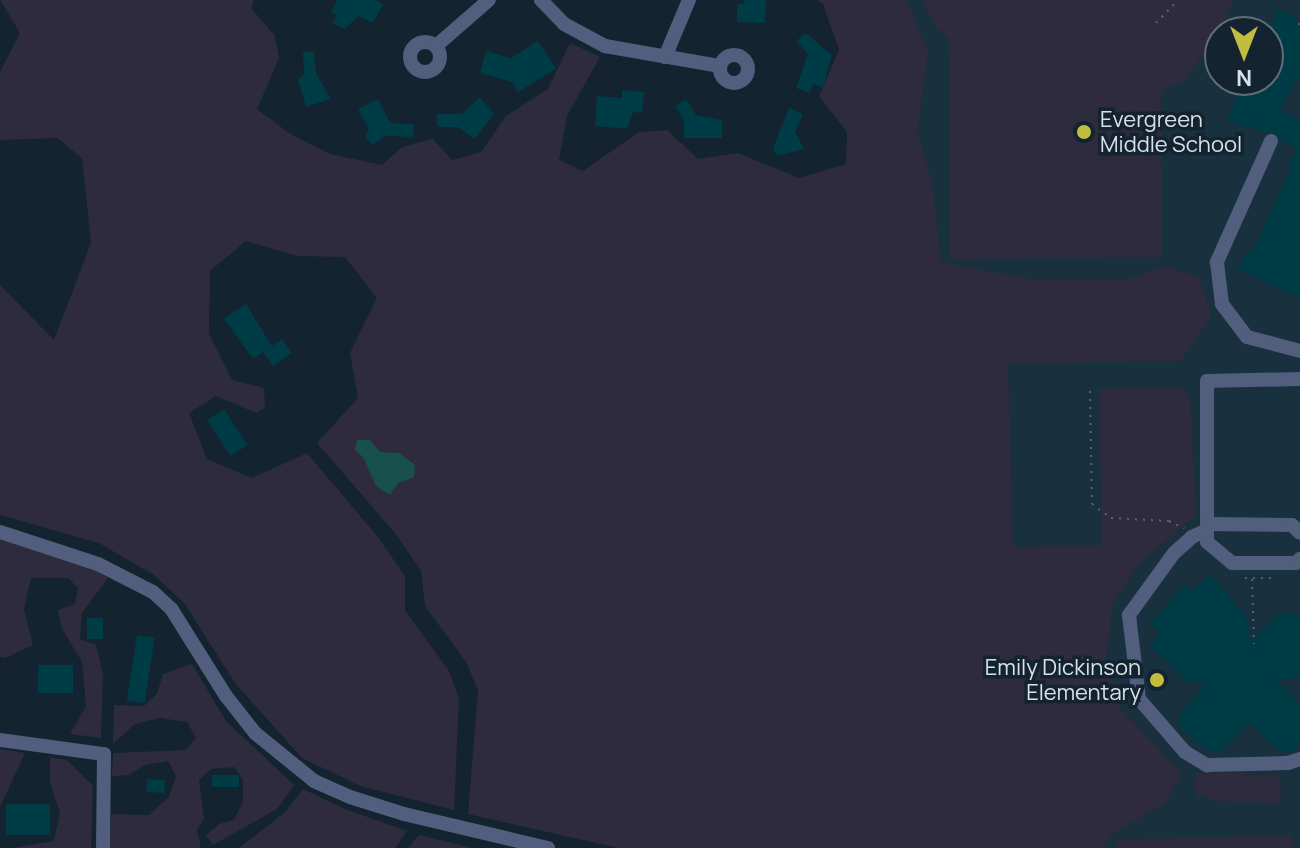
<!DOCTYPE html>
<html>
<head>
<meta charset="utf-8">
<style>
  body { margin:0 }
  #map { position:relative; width:1300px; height:848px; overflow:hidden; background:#13232f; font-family:Manrope,sans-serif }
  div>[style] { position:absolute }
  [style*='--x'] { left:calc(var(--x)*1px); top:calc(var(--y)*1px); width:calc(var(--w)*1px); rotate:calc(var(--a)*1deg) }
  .built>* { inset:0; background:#19303e }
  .green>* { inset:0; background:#2f2b3e }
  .water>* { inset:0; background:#18504b }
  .building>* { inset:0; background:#003c46; transform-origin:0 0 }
  .path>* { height:2px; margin-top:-1px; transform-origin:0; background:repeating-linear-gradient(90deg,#55636e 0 2px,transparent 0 8px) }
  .minor>* { height:14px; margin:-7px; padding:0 7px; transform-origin:7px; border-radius:7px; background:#515e7d }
  .minor>.ring { margin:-7px; padding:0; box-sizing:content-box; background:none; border:14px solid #515e7d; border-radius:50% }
  .dots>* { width:22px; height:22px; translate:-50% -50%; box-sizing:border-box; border:4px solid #13232f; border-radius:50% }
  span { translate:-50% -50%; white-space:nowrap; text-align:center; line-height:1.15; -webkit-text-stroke:7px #13232f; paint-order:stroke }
  .poi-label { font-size:22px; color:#d7e1e9 }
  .left { translate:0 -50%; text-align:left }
  .right { translate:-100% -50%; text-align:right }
  .north { position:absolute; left:1204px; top:16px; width:80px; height:80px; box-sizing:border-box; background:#13232f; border:2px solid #616f79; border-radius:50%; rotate:180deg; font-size:22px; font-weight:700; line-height:32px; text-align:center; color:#d7e1e9 }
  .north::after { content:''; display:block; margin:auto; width:28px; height:36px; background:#c2bd3f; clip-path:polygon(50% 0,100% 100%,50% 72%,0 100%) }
</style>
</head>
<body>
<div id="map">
  <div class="built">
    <i style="clip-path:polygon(evenodd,865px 0,1300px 0,1300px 848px,619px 848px,512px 824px,536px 186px,867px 184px,865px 0,1220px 32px,1268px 32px,1268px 80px,1220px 80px,1220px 32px)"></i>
  </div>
  <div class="green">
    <i style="clip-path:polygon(0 0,254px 0,251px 8px,275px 36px,279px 58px,257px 109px,289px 133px,330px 154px,382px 165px,402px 147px,433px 139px,452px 160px,481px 152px,506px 116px,548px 89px,570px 43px,600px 57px,567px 116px,559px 160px,583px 171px,639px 132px,667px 130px,698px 159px,738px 153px,799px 178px,846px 164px,847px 132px,819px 96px,839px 50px,823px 4px,817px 0,907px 0,928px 52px,917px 132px,932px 181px,941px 262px,1027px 279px,1122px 280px,1167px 267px,1199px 277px,1211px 316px,1181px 361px,1008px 363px,1013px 547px,1102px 545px,1099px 389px,1184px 388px,1190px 400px,1196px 514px,1137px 566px,1113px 603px,1106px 658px,1120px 709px,1182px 773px,1165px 803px,1113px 833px,1101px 848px,619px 848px,468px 814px,478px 690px,466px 662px,425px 606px,421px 571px,396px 534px,317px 443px,358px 398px,350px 353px,377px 298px,345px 257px,297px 256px,246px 241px,210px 271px,209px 333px,232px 380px,264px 388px,265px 408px,256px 413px,216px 396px,189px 413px,207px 459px,252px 478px,307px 453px,377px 536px,405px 576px,405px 610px,449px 671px,459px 699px,454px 810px,360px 786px,302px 758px,235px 683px,185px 604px,154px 575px,99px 543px,0 515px,0 285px,54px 340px,91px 243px,82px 158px,57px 138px,0 140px,0 72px,20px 33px)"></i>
    <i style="clip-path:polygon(923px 0,1234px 0,1219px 34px,1181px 83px,1161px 90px,1162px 257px,950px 259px,949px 39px,936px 27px)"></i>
    <i style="clip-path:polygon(0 538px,94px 569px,108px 578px,82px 613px,80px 639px,96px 645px,103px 675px,101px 738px,70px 734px,86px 706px,82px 662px,61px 627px,58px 610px,75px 604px,78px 589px,69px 578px,31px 578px,24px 609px,33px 645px,5px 658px,0 657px)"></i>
    <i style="clip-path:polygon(192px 664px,226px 721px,294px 785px,277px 809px,213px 845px,206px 835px,219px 824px,234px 820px,243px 801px,243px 780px,234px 767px,211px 769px,199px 780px,204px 819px,197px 830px,201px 848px,110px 848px,111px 814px,149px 815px,169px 797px,176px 776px,168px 761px,145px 765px,128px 775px,112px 776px,113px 753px,186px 750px,196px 738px,187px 722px,160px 718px,135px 724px,113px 744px,114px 705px,144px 706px,157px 694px,163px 674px)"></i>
    <i style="clip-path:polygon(0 749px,25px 753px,0 807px)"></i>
    <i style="clip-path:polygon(50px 757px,67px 760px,93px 786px,91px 848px,12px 848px,54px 841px,60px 812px,50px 783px)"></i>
    <i style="clip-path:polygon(1244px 772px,1245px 776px,1280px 775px,1281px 803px,1210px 801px,1209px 796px,1196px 796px,1195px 773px)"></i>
    <i style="clip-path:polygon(303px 789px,345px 809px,407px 831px,395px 848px,239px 848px,284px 813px)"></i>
    <i style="clip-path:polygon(419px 835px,473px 848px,408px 848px)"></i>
    <i style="clip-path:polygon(1292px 835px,1293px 848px,1117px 848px,1116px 840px)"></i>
  </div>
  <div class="water">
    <i style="clip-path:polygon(357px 440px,370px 440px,380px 452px,399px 453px,415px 465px,414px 477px,398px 483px,390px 495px,376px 486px,363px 457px,355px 450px)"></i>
  </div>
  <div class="building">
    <i style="clip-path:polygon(337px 0,375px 0,383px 4px,373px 23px,359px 16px,344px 29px,332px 23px,337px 15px,331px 12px)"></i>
    <i style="clip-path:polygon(744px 0,766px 0,765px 23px,737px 22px,737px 4px,744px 4px)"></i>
    <i style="clip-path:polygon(1278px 9px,1297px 18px,1295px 23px,1300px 25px,1300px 80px,1296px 79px,1280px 111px,1300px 121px,1300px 298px,1238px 269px,1248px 250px,1252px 252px,1291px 169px,1288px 167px,1297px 148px,1281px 141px,1274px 132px,1265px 133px,1246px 124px,1245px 128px,1227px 120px,1245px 80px,1268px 80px,1268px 31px)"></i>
    <i style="clip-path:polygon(806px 33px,832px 55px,823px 88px,813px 84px,810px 93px,796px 88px,808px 54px,796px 41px)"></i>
    <i style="clip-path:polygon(538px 41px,556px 69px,518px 92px,512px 82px,480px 73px,486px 51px,511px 58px)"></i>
    <i style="clip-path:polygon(314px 51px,316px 73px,331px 99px,306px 107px,298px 80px,304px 74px,303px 52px)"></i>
    <i style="clip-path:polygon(622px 90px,644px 92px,642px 113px,633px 112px,627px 129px,595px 126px,597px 96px,622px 98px)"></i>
    <i style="clip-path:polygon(480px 97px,494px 114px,474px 139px,458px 127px,437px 127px,437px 114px,462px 114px)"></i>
    <i style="clip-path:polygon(378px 99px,390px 123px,414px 124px,413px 137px,385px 136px,372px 145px,365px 136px,369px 129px,358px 109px)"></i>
    <i style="clip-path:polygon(686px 99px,696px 115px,722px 120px,722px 138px,684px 138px,684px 120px,675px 106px)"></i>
    <i style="clip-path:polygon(789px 108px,803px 114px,795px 132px,804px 149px,777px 156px,773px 148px)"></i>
    <i style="clip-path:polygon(246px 304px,272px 346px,282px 339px,292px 353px,273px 366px,263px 352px,253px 359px,224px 319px)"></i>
    <i style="left:224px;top:409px;width:43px;height:20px;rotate:57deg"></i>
    <i style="clip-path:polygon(1210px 575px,1248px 618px,1250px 641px,1280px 613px,1294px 613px,1300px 619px,1300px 672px,1294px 678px,1276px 680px,1300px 704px,1300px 744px,1293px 751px,1280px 752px,1249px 722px,1220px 752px,1210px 752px,1179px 726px,1179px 715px,1207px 683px,1186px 681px,1150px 646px,1160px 634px,1150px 623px,1185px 585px,1193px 591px)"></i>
    <i style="left:87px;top:618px;width:16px;height:21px"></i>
    <i style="left:137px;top:635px;width:18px;height:66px;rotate:9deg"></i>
    <i style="left:73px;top:665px;width:28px;height:35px;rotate:90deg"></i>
    <i style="left:212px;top:775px;width:27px;height:12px"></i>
    <i style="left:147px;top:779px;width:18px;height:13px;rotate:3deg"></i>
    <i style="left:50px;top:804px;width:31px;height:44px;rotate:90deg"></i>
  </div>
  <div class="path">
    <i style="--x:1156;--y:23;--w:32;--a:-46"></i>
    <i style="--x:1299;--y:25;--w:3;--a:-72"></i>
    <i style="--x:1090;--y:391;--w:113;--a:89"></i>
    <i style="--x:1092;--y:504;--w:24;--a:36"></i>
    <i style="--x:1111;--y:518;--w:58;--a:3"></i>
    <i style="--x:1169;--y:521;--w:17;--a:25"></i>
    <i style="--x:1245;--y:578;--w:26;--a:0"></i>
    <i style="--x:1252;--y:579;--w:65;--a:88.2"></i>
  </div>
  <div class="minor">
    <i style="--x:541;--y:0;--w:33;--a:46"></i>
    <i style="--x:564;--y:24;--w:47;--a:28.2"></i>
    <i style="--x:605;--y:46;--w:117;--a:9.9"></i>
    <i class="ring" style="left:410px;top:42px;width:16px;height:16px"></i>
    <i style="--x:436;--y:46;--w:70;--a:-41"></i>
    <i class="ring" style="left:720px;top:55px;width:14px;height:14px"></i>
    <i style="--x:665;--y:57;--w:62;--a:-67.2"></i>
    <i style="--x:1271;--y:141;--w:133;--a:114.1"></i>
    <i style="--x:1217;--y:262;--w:42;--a:83.2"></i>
    <i style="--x:1222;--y:304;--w:41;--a:52.9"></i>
    <i style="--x:1247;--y:337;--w:55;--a:14.8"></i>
    <i style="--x:1300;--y:379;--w:93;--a:178.8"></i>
    <i style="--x:1207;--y:381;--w:161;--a:90"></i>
    <i style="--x:1207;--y:542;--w:33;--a:40"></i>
    <i style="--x:1232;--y:563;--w:64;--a:0"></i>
    <i style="--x:1296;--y:563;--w:6;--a:-45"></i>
    <i style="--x:1207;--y:524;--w:85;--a:0.7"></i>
    <i style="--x:1292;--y:525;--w:11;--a:45"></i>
    <i style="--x:1207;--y:530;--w:17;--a:155"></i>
    <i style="--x:1192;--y:537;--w:24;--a:138"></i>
    <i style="--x:1174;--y:553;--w:77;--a:126"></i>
    <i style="--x:1129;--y:615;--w:85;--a:83.2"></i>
    <i style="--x:1139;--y:699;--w:70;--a:49"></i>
    <i style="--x:1185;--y:752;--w:26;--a:31"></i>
    <i style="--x:1207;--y:765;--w:81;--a:-1.4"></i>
    <i style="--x:1288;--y:763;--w:13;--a:-18"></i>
    <i style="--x:0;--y:532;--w:103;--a:18.1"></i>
    <i style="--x:98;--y:564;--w:62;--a:27"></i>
    <i style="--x:153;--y:592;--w:26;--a:43"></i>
    <i style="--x:172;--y:610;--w:102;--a:57.9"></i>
    <i style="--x:226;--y:696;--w:47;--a:51.9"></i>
    <i style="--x:255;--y:733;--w:76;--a:39.1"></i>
    <i style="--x:314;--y:781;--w:39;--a:24"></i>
    <i style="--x:350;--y:797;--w:57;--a:17.5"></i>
    <i style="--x:404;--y:814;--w:148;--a:13.3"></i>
    <i style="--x:0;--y:740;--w:105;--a:7.7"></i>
    <i style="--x:104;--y:754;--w:94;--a:90.6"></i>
  </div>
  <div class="dots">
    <i style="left:1084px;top:132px;background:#c2bd3f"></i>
    <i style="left:1157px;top:680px;background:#c2bd3f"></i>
  </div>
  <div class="poi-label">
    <span class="left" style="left:1100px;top:132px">Evergreen<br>Middle School</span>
    <span class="right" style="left:1141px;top:680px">Emily Dickinson<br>Elementary</span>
  </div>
  <div class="north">N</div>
</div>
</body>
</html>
